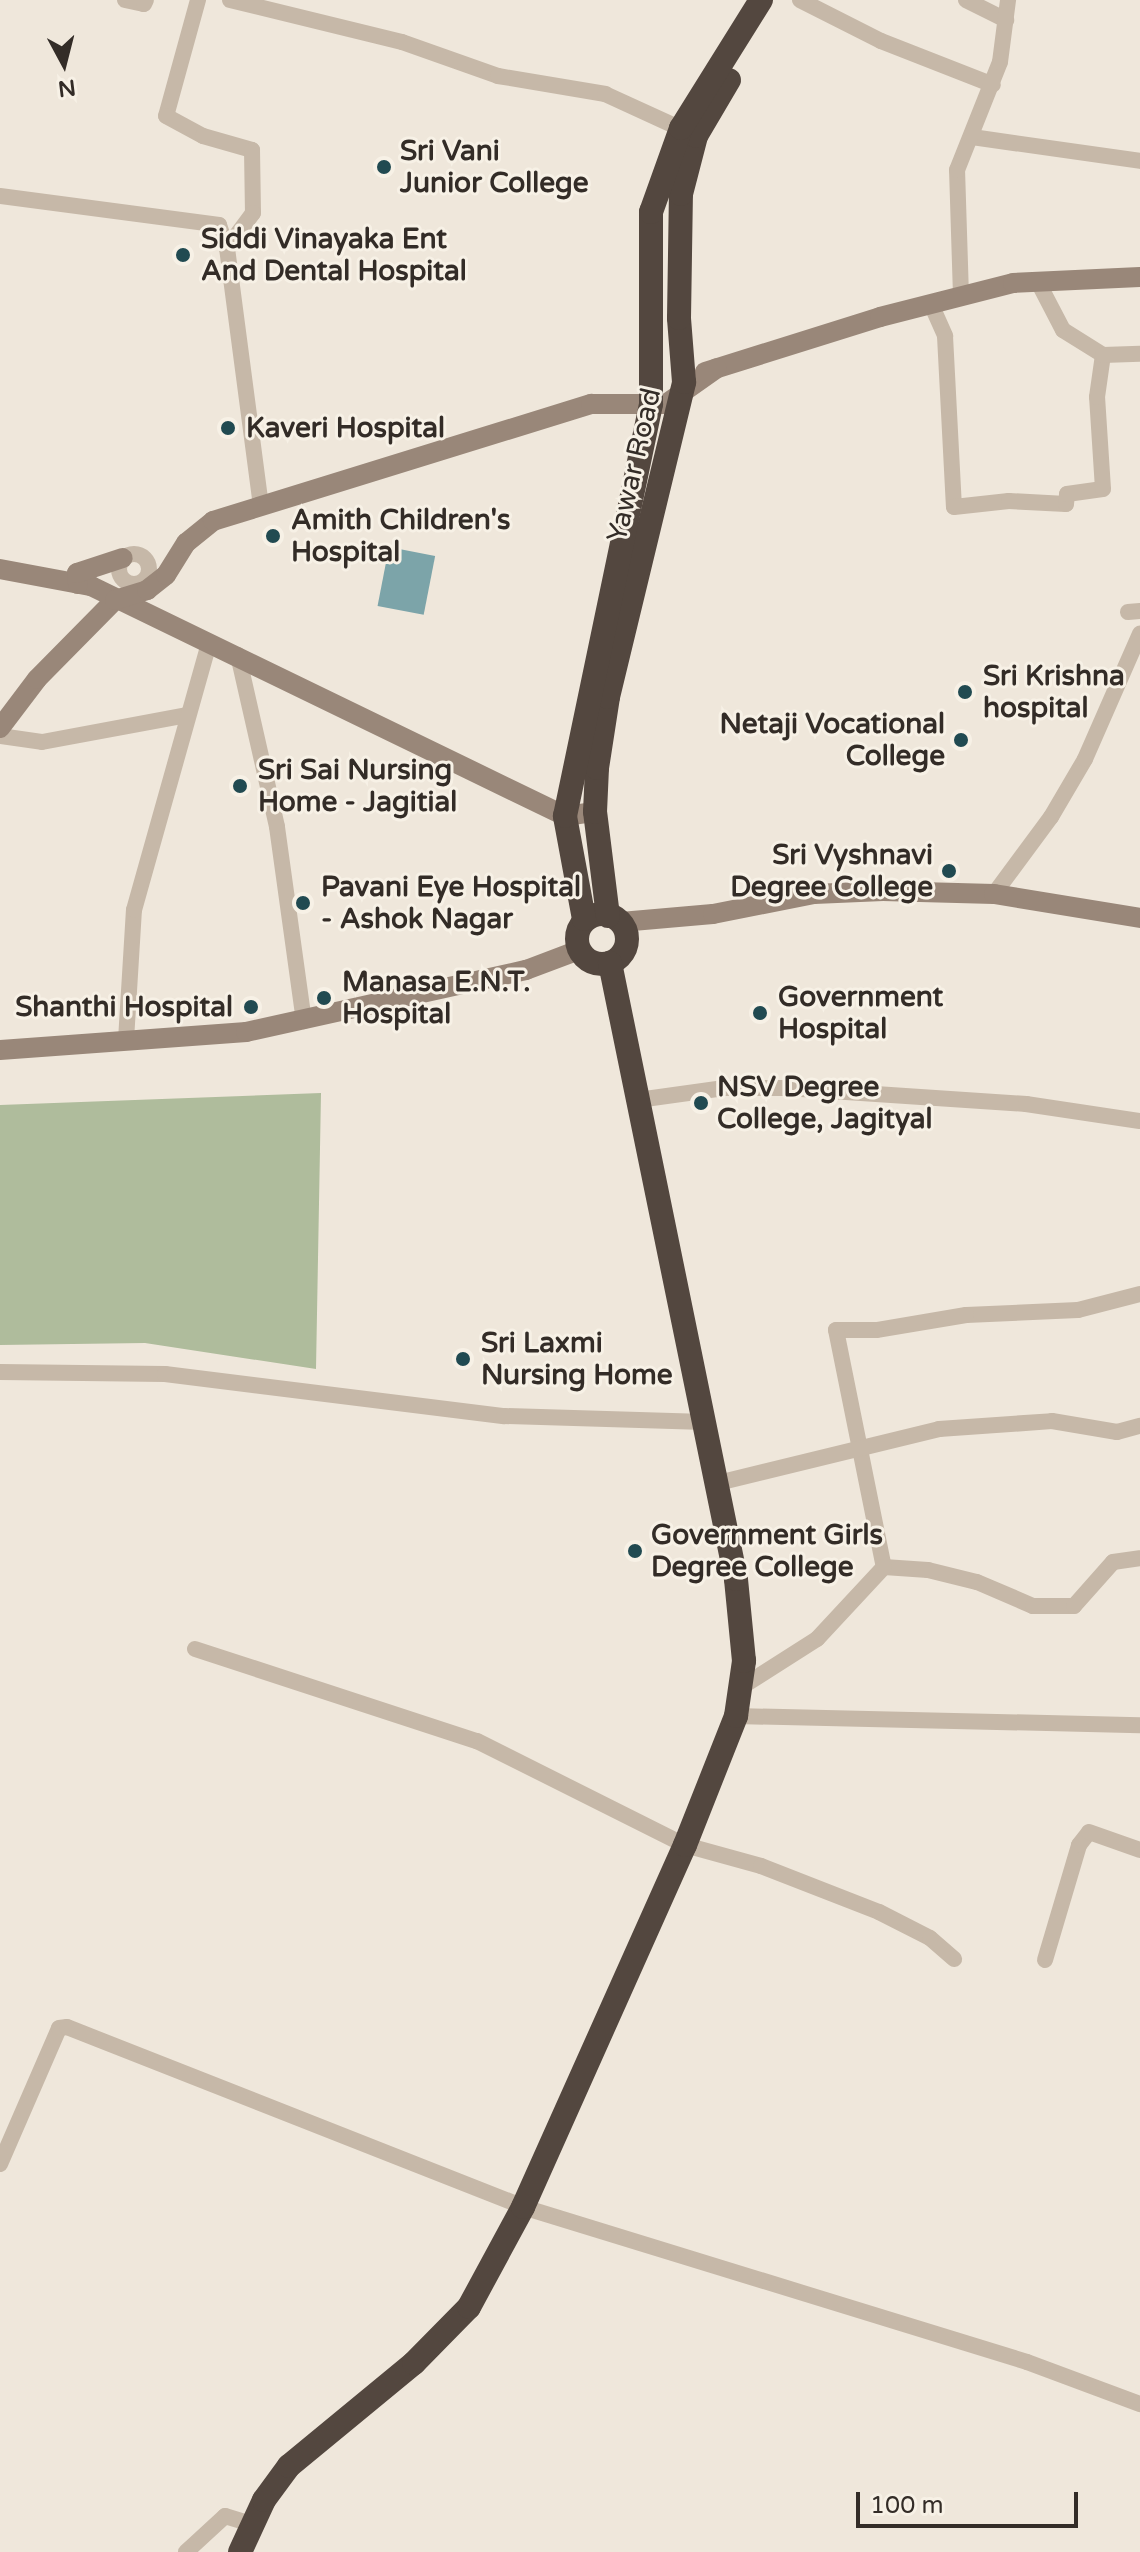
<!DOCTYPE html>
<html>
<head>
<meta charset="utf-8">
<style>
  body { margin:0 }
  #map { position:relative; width:1140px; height:2552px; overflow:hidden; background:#efe7db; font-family:"Varela Round",sans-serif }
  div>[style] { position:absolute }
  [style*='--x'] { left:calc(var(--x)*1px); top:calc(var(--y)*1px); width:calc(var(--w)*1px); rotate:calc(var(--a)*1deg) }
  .green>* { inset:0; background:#afbc9c }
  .water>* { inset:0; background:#7ca4a9; transform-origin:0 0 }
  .street>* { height:16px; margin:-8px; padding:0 8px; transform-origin:8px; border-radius:8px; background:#c6b8a8 }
  .street>.ring { margin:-8px; padding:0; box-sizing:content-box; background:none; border:16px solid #c6b8a8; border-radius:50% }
  .secondary>* { height:20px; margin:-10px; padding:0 10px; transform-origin:10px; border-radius:10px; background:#998779 }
  .highway>* { height:24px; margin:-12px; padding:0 12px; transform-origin:12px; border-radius:12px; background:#53473f }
  .highway>.ring { margin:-12px; padding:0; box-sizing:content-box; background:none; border:24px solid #53473f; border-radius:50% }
  .dots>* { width:22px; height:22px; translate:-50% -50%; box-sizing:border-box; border:4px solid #f7f1e6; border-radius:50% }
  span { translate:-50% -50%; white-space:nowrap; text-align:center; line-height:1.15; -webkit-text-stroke:6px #f7f1e6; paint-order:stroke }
  .poi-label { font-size:28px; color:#332c27; font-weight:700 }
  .left { translate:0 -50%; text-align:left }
  .right { translate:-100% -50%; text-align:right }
  .street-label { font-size:28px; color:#332c27 }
  .north { position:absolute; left:24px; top:24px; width:80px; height:80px; -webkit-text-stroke:6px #f7f1e6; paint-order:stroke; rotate:173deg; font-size:22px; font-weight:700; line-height:32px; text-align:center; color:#332c27 }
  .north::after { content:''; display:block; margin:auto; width:28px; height:36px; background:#332c27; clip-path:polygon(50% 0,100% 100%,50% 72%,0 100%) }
  .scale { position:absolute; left:856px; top:2492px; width:222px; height:36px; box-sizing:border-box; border:4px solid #332c27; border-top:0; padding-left:10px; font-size:24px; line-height:28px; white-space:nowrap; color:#332c27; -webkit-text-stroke:6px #f7f1e6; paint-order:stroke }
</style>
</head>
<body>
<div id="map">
  <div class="green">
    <i style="clip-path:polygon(321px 1093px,316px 1369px,145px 1343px,0 1345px,0 1105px)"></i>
  </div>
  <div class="water">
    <i style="left:389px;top:547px;width:47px;height:60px;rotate:11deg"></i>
  </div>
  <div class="street">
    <i style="--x:125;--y:0;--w:19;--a:12"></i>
    <i style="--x:144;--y:4;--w:4;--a:-63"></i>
    <i style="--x:198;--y:0;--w:120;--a:105.4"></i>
    <i style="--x:166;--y:116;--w:42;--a:28.4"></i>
    <i style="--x:203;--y:136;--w:51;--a:15.9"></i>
    <i style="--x:252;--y:150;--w:63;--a:89.1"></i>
    <i style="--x:253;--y:213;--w:44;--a:126.6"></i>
    <i style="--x:230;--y:0;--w:177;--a:13.7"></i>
    <i style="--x:402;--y:42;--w:102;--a:19.5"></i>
    <i style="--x:498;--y:76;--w:109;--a:9.5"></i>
    <i style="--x:605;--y:94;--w:91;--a:24.6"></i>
    <i style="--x:800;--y:0;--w:91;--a:26.8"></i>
    <i style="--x:881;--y:41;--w:120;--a:21.4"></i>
    <i style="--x:966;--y:0;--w:45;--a:26.6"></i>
    <i style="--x:972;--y:137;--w:170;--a:8.1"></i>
    <i style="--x:0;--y:196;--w:221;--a:7.5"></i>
    <i style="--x:219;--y:225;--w:24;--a:71"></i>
    <i style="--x:227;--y:248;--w:259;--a:82.5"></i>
    <i style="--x:961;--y:296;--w:126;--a:-91.8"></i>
    <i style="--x:957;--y:170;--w:116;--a:-68.3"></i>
    <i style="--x:1000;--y:62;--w:63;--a:-82.6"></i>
    <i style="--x:931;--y:304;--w:35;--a:66"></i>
    <i style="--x:945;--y:336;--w:171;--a:87"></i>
    <i style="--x:954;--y:507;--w:55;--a:-6.2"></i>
    <i style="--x:1009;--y:501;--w:57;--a:3"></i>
    <i style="--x:1066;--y:504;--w:10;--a:-84"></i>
    <i style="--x:1067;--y:494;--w:36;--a:-8"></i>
    <i style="--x:1103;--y:489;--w:92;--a:-93.7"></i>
    <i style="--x:1097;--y:397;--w:42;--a:-81.9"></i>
    <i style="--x:1103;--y:355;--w:47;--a:-148"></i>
    <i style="--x:1063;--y:330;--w:54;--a:-117.5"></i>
    <i style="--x:1103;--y:355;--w:37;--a:-2"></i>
    <i class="ring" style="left:119px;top:554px;width:14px;height:14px"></i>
    <i style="--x:1128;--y:612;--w:12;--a:-5"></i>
    <i style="--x:238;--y:655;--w:176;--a:77.2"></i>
    <i style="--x:277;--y:827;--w:196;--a:82.1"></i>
    <i style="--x:0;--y:736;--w:42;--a:8.1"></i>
    <i style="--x:42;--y:742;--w:147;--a:-10.5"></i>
    <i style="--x:994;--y:894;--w:96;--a:-53.5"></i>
    <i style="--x:1051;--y:817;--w:67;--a:-59.6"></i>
    <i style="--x:1085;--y:759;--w:137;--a:-66.3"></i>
    <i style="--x:126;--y:1040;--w:130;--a:-86.5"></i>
    <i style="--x:134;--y:910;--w:276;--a:-74.3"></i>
    <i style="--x:638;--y:1100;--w:87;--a:-7.9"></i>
    <i style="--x:724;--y:1088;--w:62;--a:0"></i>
    <i style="--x:786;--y:1088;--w:241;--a:3.8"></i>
    <i style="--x:1026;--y:1104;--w:115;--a:8.5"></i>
    <i style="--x:1140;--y:1294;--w:64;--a:165.5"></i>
    <i style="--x:1078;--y:1310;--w:112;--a:177.4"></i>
    <i style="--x:966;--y:1315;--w:91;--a:170.5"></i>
    <i style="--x:876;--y:1330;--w:40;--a:180"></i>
    <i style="--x:836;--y:1330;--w:242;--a:78.6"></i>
    <i style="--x:884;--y:1567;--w:44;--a:3.9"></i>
    <i style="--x:928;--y:1570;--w:50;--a:13.8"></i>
    <i style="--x:977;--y:1582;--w:61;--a:23.2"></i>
    <i style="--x:1033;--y:1606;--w:41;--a:0"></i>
    <i style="--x:1074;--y:1606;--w:59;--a:-48.4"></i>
    <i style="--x:1113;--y:1562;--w:27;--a:-8"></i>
    <i style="--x:0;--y:1372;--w:165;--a:0.7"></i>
    <i style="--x:165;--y:1374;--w:342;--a:7.1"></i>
    <i style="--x:504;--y:1416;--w:201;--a:1.7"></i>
    <i style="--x:718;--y:1483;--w:228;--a:-13.7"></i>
    <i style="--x:939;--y:1429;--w:113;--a:-4"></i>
    <i style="--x:1052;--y:1421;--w:66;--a:9.6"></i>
    <i style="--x:1117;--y:1432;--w:24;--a:-15"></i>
    <i style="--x:195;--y:1649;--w:297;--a:18.1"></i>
    <i style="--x:477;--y:1741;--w:233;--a:26.6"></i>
    <i style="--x:685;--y:1845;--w:79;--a:15.4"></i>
    <i style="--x:761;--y:1866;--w:127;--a:21.3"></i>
    <i style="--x:879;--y:1912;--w:57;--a:27"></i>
    <i style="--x:930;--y:1938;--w:32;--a:41"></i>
    <i style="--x:743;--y:1686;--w:88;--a:-32.4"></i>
    <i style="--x:817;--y:1639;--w:98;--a:-47.1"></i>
    <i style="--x:736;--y:1716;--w:404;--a:1.3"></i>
    <i style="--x:1045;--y:1960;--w:120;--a:-73.5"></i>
    <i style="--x:1079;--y:1845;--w:16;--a:-52"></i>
    <i style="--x:1089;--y:1832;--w:54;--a:19.4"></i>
    <i style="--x:0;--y:2164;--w:148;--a:-66.5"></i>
    <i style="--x:59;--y:2028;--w:8;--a:-7"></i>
    <i style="--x:67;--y:2027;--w:490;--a:21.5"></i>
    <i style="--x:523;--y:2207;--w:527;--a:17.09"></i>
    <i style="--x:1027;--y:2362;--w:121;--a:20.4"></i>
    <i style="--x:186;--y:2552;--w:53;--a:-42.7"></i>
    <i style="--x:225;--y:2516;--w:27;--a:17"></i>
  </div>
  <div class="secondary">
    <i style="--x:705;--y:372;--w:183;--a:-17.4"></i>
    <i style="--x:880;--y:317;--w:137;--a:-14.3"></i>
    <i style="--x:1013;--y:283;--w:127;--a:-2.7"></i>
    <i style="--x:0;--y:569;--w:93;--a:10.6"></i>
    <i style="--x:91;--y:586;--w:527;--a:25.88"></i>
    <i style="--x:565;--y:816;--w:30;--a:-8"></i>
    <i style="--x:78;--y:584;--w:11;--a:-95"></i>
    <i style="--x:77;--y:573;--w:48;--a:-18.1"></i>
    <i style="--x:0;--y:728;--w:61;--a:-52.9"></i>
    <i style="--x:37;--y:679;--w:111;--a:-45.4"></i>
    <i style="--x:115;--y:600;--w:34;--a:-17"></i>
    <i style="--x:147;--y:590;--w:24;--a:-38"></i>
    <i style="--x:166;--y:575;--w:38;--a:-58"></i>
    <i style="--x:186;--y:543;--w:35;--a:-39"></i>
    <i style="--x:213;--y:521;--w:396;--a:-17.2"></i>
    <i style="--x:591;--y:404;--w:75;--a:0"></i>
    <i style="--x:666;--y:404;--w:62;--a:-35.2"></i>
    <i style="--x:621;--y:922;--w:92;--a:-5"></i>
    <i style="--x:713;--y:914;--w:103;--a:-11.2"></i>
    <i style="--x:814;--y:894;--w:69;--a:-2.5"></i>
    <i style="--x:883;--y:891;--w:111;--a:1.5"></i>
    <i style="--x:994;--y:894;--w:148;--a:9.3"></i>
    <i style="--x:0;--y:1050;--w:247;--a:-4.2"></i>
    <i style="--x:246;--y:1032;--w:287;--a:-12.5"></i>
    <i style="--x:526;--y:970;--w:57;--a:-20.7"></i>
  </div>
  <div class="highway">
    <i class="ring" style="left:577px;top:914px;width:26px;height:26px"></i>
    <i style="--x:608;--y:916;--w:105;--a:-97.1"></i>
    <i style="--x:595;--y:812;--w:44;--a:-87.4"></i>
    <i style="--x:597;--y:768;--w:72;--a:-81.2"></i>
    <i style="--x:608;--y:697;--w:324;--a:-76.4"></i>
    <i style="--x:684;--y:382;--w:64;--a:-94.5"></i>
    <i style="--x:679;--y:318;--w:124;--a:-89.1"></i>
    <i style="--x:681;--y:194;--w:60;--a:-75.5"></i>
    <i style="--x:696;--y:136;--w:65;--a:-59.5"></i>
    <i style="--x:584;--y:919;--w:105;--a:-100.5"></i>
    <i style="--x:565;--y:816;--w:421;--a:-78.2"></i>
    <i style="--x:651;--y:404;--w:192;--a:-90"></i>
    <i style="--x:651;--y:212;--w:89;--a:-70.3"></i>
    <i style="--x:681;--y:128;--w:151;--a:-58"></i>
    <i style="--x:240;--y:2552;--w:57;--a:-65.2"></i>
    <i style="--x:264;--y:2500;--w:42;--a:-53.7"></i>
    <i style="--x:289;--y:2466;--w:162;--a:-39.5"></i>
    <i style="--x:414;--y:2363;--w:78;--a:-45.5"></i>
    <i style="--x:469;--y:2307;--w:114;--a:-61.6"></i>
    <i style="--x:523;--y:2207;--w:397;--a:-65.9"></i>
    <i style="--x:685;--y:1845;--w:139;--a:-68.4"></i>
    <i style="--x:736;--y:1716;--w:56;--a:-81.7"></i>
    <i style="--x:744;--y:1661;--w:82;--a:-95.6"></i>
    <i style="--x:736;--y:1579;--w:629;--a:-101.56"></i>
  </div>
  <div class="dots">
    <i style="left:384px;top:167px;background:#214a51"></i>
    <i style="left:183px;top:255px;background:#214a51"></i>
    <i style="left:228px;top:428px;background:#214a51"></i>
    <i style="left:273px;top:536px;background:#214a51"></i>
    <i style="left:965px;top:692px;background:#214a51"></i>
    <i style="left:961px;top:740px;background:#214a51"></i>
    <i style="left:240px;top:786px;background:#214a51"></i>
    <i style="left:949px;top:871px;background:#214a51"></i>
    <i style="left:303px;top:903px;background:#214a51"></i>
    <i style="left:324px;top:998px;background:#214a51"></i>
    <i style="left:251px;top:1007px;background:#214a51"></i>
    <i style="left:760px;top:1013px;background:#214a51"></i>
    <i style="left:701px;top:1103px;background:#214a51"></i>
    <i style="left:463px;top:1359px;background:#214a51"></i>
    <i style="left:635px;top:1551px;background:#214a51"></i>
  </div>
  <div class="poi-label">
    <span class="left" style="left:400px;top:167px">Sri Vani<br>Junior College</span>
    <span class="left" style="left:201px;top:255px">Siddi Vinayaka Ent<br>And Dental Hospital</span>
    <span class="left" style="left:246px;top:428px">Kaveri Hospital</span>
    <span class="left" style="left:291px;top:536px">Amith Children's<br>Hospital</span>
    <span class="left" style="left:983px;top:692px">Sri Krishna<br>hospital</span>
    <span class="right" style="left:945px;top:740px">Netaji Vocational<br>College</span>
    <span class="left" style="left:258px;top:786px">Sri Sai Nursing<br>Home - Jagitial</span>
    <span class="right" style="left:933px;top:871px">Sri Vyshnavi<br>Degree College</span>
    <span class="left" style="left:321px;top:903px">Pavani Eye Hospital<br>- Ashok Nagar</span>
    <span class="left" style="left:342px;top:998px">Manasa E.N.T.<br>Hospital</span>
    <span class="left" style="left:778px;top:1013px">Government<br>Hospital</span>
    <span class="right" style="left:233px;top:1007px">Shanthi Hospital</span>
    <span class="left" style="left:717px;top:1103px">NSV Degree<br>College, Jagityal</span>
    <span class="left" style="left:481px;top:1359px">Sri Laxmi<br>Nursing Home</span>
    <span class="left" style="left:651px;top:1551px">Government Girls<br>Degree College</span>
  </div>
  <div class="street-label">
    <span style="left:634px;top:465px;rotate:-77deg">Yawar Road</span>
  </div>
  <div class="north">N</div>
  <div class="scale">100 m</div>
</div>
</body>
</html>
